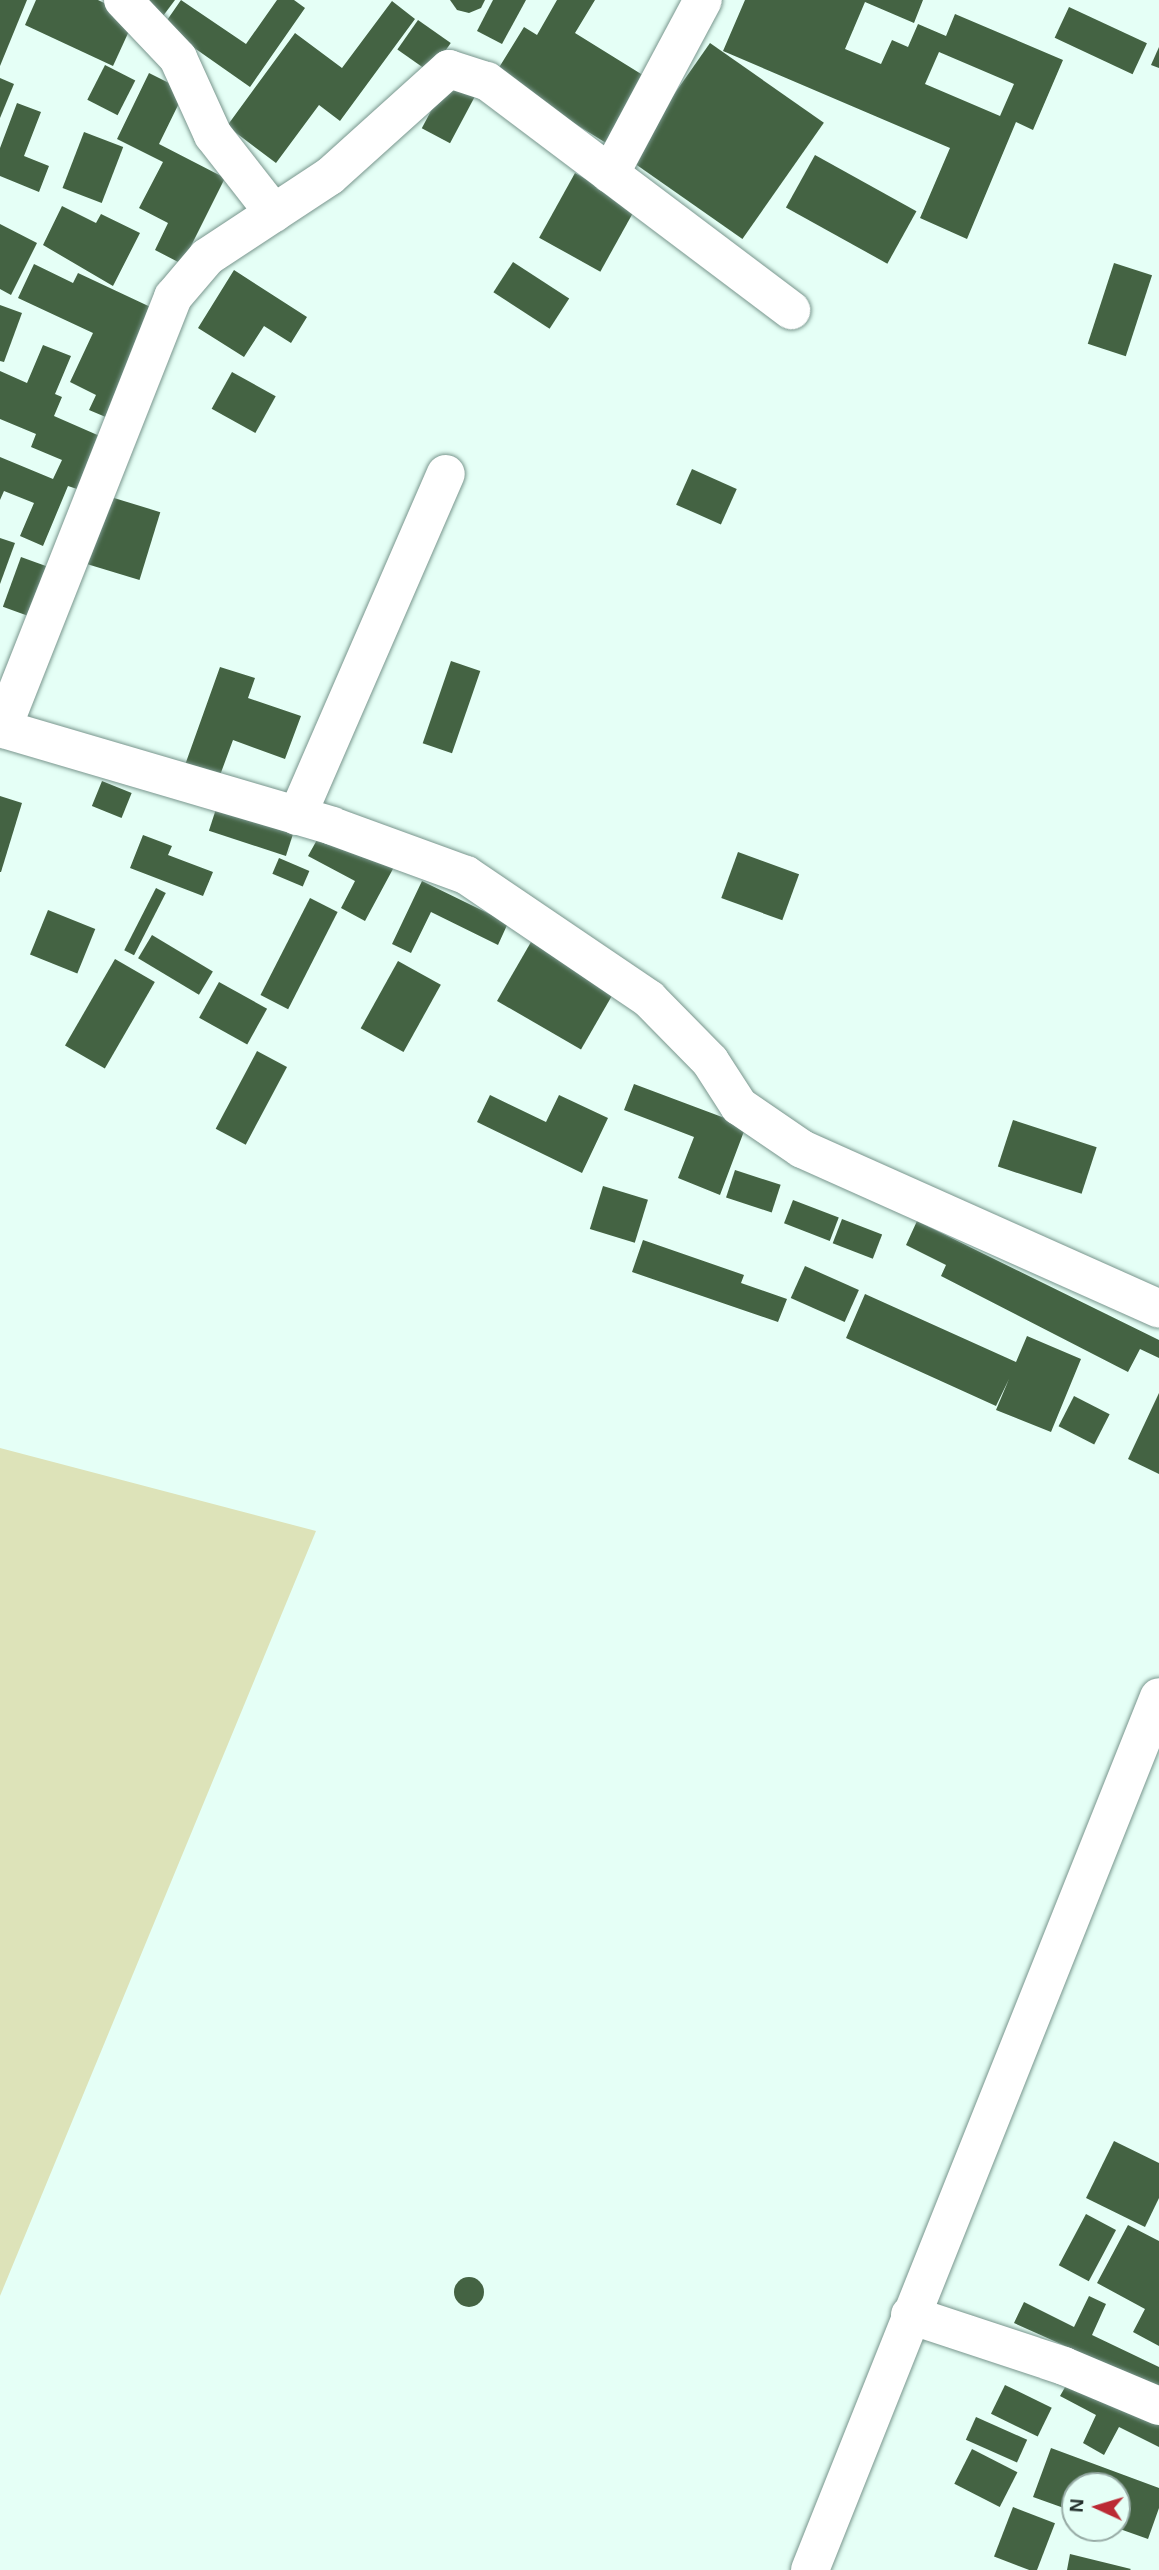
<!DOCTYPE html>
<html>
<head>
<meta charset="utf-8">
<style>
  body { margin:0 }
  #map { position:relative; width:1159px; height:2570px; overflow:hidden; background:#e5fff6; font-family:Arial,sans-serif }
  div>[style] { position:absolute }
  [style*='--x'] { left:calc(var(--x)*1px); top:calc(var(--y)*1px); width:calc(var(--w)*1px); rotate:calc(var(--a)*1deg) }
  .green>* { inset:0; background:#dde3b9 }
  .building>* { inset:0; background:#446343; transform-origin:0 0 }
  .round { border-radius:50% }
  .roads { filter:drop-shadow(0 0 2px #79968d) drop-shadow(0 0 2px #79968d) }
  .minor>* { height:38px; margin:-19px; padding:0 19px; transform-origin:19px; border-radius:19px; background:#fff }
  .tertiary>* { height:38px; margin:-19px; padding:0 19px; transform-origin:19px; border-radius:19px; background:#fff }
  span { translate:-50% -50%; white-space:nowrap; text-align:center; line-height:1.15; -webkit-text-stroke:7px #e5fff6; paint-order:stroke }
  .north { position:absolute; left:1061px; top:2472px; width:70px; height:70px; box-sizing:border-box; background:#e5fff6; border:2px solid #97aba5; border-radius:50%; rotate:274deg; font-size:19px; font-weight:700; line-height:28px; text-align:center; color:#222e2b }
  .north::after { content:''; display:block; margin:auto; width:24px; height:32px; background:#bb2a34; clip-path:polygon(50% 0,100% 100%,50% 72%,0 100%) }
</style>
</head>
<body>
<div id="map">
  <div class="green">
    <i style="clip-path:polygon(0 1448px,316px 1531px,0 2296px)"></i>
  </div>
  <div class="building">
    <i style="clip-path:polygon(0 0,27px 0,0 66px)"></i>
    <i style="clip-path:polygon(36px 0,98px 0,135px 18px,113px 66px,25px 25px)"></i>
    <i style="clip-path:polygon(140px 0,175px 0,163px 16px)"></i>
    <i style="clip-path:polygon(181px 0,246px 44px,277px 0,294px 0,305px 8px,250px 87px,163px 26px)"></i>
    <i style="clip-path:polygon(450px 0,485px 0,481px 8px,469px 13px,457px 10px)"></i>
    <i style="clip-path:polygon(493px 0,526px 0,502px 44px,477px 31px)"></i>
    <i style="clip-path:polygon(557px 0,595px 0,575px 33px,654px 82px,614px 148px,495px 74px,524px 27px,537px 35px)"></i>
    <i style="clip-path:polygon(evenodd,745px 0,923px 0,914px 23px,865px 2px,845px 49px,881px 64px,892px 40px,908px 47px,918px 24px,946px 36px,955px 14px,1063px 60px,1033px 130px,1016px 122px,967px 239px,920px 218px,950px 148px,723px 51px,745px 0,939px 52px,1014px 84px,1000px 116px,925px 84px,939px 52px)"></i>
    <i style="clip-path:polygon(392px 1px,415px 19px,340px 121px,319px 105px,276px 163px,227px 126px,295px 33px,342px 68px)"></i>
    <i style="left:1069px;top:7px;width:86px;height:34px;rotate:25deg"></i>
    <i style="left:418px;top:20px;width:40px;height:36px;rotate:35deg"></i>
    <i style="left:710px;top:43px;width:139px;height:142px;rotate:35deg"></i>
    <i style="clip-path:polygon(1159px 47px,1159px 68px,1151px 65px)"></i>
    <i style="left:105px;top:65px;width:34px;height:39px;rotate:27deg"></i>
    <i style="clip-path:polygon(149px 73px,185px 91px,159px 144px,225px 178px,182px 264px,155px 250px,168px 223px,139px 208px,163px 162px,117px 139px)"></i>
    <i style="left:449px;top:77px;width:32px;height:58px;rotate:28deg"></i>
    <i style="clip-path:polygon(0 78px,14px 84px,0 118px)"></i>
    <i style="clip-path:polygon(17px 103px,41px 112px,24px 156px,49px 166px,39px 192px,0 176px,0 148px)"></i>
    <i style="left:84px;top:132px;width:42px;height:60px;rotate:21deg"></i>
    <i style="left:815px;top:155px;width:116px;height:60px;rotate:29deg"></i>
    <i style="left:575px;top:173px;width:70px;height:74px;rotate:29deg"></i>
    <i style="clip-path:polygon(62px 206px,96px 223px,101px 214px,140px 233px,113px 286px,43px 245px)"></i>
    <i style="clip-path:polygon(0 224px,37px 243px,11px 295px,0 289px)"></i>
    <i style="left:513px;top:262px;width:67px;height:36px;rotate:33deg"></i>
    <i style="left:1114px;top:263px;width:40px;height:85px;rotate:18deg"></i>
    <i style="clip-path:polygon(34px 264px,73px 283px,78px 273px,159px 311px,108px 418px,89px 410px,96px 395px,70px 382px,93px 333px,18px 298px)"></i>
    <i style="clip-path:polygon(234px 270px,307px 317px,291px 343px,264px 326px,244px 357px,198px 328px)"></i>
    <i style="clip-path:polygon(0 305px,22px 313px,4px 362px,0 361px)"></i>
    <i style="clip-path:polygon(43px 345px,71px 356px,55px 394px,62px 397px,54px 416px,102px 437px,80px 490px,68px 486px,43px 546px,20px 536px,34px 503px,4px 491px,0 500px,0 457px,53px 479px,62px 460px,31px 447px,36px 434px,0 419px,0 371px,27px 383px)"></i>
    <i style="left:232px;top:372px;width:50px;height:42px;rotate:29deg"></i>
    <i style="left:692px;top:469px;width:49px;height:39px;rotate:24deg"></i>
    <i style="left:101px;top:494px;width:62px;height:71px;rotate:17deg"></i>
    <i style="clip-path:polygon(0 538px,15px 543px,0 584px)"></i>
    <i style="left:21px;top:557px;width:33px;height:53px;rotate:20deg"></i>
    <i style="left:451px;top:661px;width:31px;height:87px;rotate:19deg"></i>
    <i style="clip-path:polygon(220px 667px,255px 678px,248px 698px,301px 716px,285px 759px,233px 740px,219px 778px,185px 765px)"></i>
    <i style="left:102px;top:781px;width:32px;height:27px;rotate:22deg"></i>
    <i style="clip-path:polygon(0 796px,22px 803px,1px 872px,0 872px)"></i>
    <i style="left:216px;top:809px;width:81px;height:23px;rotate:18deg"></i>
    <i style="clip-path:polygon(323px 829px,394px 867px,365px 921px,341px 908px,355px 881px,308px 856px)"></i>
    <i style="clip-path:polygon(143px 835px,172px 846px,168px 855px,213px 872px,203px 896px,130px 868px)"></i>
    <i style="left:738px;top:852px;width:65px;height:49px;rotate:20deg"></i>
    <i style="left:279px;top:858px;width:33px;height:17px;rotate:23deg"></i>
    <i style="clip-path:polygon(422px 881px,508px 923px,498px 945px,431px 912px,411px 953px,392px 944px)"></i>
    <i style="left:156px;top:888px;width:11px;height:70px;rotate:27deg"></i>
    <i style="left:310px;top:898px;width:31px;height:109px;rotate:27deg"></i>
    <i style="left:48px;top:910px;width:51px;height:48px;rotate:22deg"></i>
    <i style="left:152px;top:935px;width:71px;height:27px;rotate:31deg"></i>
    <i style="left:531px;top:942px;width:97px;height:68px;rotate:30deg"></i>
    <i style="left:115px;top:959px;width:46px;height:100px;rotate:30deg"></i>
    <i style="left:398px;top:961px;width:49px;height:77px;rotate:29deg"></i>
    <i style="left:219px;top:982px;width:55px;height:41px;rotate:29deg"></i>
    <i style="left:257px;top:1051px;width:34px;height:88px;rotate:28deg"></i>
    <i style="clip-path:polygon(634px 1084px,746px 1126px,720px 1195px,678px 1178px,694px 1137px,624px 1110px)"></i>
    <i style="clip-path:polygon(490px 1095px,546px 1122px,559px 1095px,608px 1118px,582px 1173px,477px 1122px)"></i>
    <i style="left:1013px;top:1120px;width:88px;height:49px;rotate:18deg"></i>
    <i style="left:735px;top:1170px;width:48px;height:29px;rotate:18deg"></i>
    <i style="left:603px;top:1186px;width:47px;height:45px;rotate:17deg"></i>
    <i style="left:793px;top:1200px;width:49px;height:25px;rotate:21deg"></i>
    <i style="left:842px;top:1219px;width:43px;height:26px;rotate:21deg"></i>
    <i style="clip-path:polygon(917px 1221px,1159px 1340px,1159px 1358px,1140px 1349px,1128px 1372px,941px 1276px,946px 1265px,906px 1245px)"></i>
    <i style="clip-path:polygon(643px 1240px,744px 1275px,741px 1283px,787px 1299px,778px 1322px,632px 1272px)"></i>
    <i style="left:805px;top:1266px;width:59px;height:35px;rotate:24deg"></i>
    <i style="clip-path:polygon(865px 1294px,1016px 1362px,1027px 1336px,1081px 1359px,1051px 1432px,996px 1410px,1009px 1379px,996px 1406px,846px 1338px)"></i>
    <i style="clip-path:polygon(1159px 1393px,1159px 1474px,1128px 1459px)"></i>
    <i style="left:1074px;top:1396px;width:40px;height:34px;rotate:27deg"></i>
    <i style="clip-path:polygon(1114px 2141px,1159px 2163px,1159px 2198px,1145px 2227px,1086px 2198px)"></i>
    <i style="left:1086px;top:2214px;width:34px;height:58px;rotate:28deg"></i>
    <i style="clip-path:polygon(1128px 2225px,1159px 2241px,1159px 2346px,1133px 2332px,1145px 2309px,1097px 2283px)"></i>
    <i class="round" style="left:454px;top:2277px;width:30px;height:30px"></i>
    <i style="clip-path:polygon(1089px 2296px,1106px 2304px,1092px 2335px,1159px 2367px,1159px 2388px,1014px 2323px,1024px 2302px,1074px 2327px)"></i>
    <i style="clip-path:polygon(1072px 2375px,1159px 2421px,1159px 2447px,1119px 2427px,1104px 2455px,1083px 2443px,1096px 2415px,1060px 2396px)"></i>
    <i style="left:1005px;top:2385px;width:52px;height:32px;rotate:26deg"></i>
    <i style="left:976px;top:2417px;width:56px;height:25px;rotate:24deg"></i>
    <i style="clip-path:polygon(1051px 2448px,1159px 2488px,1159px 2508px,1148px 2539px,1117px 2528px,1117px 2486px,1075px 2486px,1075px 2512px,1033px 2497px)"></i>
    <i style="left:972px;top:2449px;width:51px;height:39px;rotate:27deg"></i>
    <i style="left:1013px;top:2507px;width:45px;height:53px;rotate:21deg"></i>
    <i style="clip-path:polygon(1070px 2554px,1131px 2569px,1130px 2570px,1067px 2570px)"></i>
  </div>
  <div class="roads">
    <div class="minor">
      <i style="--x:123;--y:0;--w:80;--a:46.5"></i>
      <i style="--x:178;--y:58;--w:85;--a:65.6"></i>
      <i style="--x:213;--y:135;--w:99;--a:52"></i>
      <i style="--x:610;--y:174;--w:197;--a:-61.9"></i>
      <i style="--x:0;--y:728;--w:346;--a:16.4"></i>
      <i style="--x:332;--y:826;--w:143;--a:20.1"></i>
      <i style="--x:466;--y:875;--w:221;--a:34.1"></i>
      <i style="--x:649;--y:999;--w:87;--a:45.5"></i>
      <i style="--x:710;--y:1061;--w:54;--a:57.2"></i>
      <i style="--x:739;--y:1106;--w:76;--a:34.3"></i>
      <i style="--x:802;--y:1149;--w:391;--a:24.1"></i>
      <i style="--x:2;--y:729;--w:465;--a:-68.4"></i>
      <i style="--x:173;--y:297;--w:52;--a:-49.6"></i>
      <i style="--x:207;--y:257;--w:147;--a:-33.4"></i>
      <i style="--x:330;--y:176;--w:160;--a:-42"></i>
      <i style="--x:449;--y:69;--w:40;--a:18"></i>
      <i style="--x:487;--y:81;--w:381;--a:37"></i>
      <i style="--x:297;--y:816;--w:373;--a:-66.5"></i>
      <i style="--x:910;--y:2315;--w:162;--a:18.3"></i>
      <i style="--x:1064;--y:2366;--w:103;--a:22.8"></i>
    </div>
    <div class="tertiary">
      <i style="--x:810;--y:2570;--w:940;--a:-68.21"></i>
    </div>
  </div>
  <div class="north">N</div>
</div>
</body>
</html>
